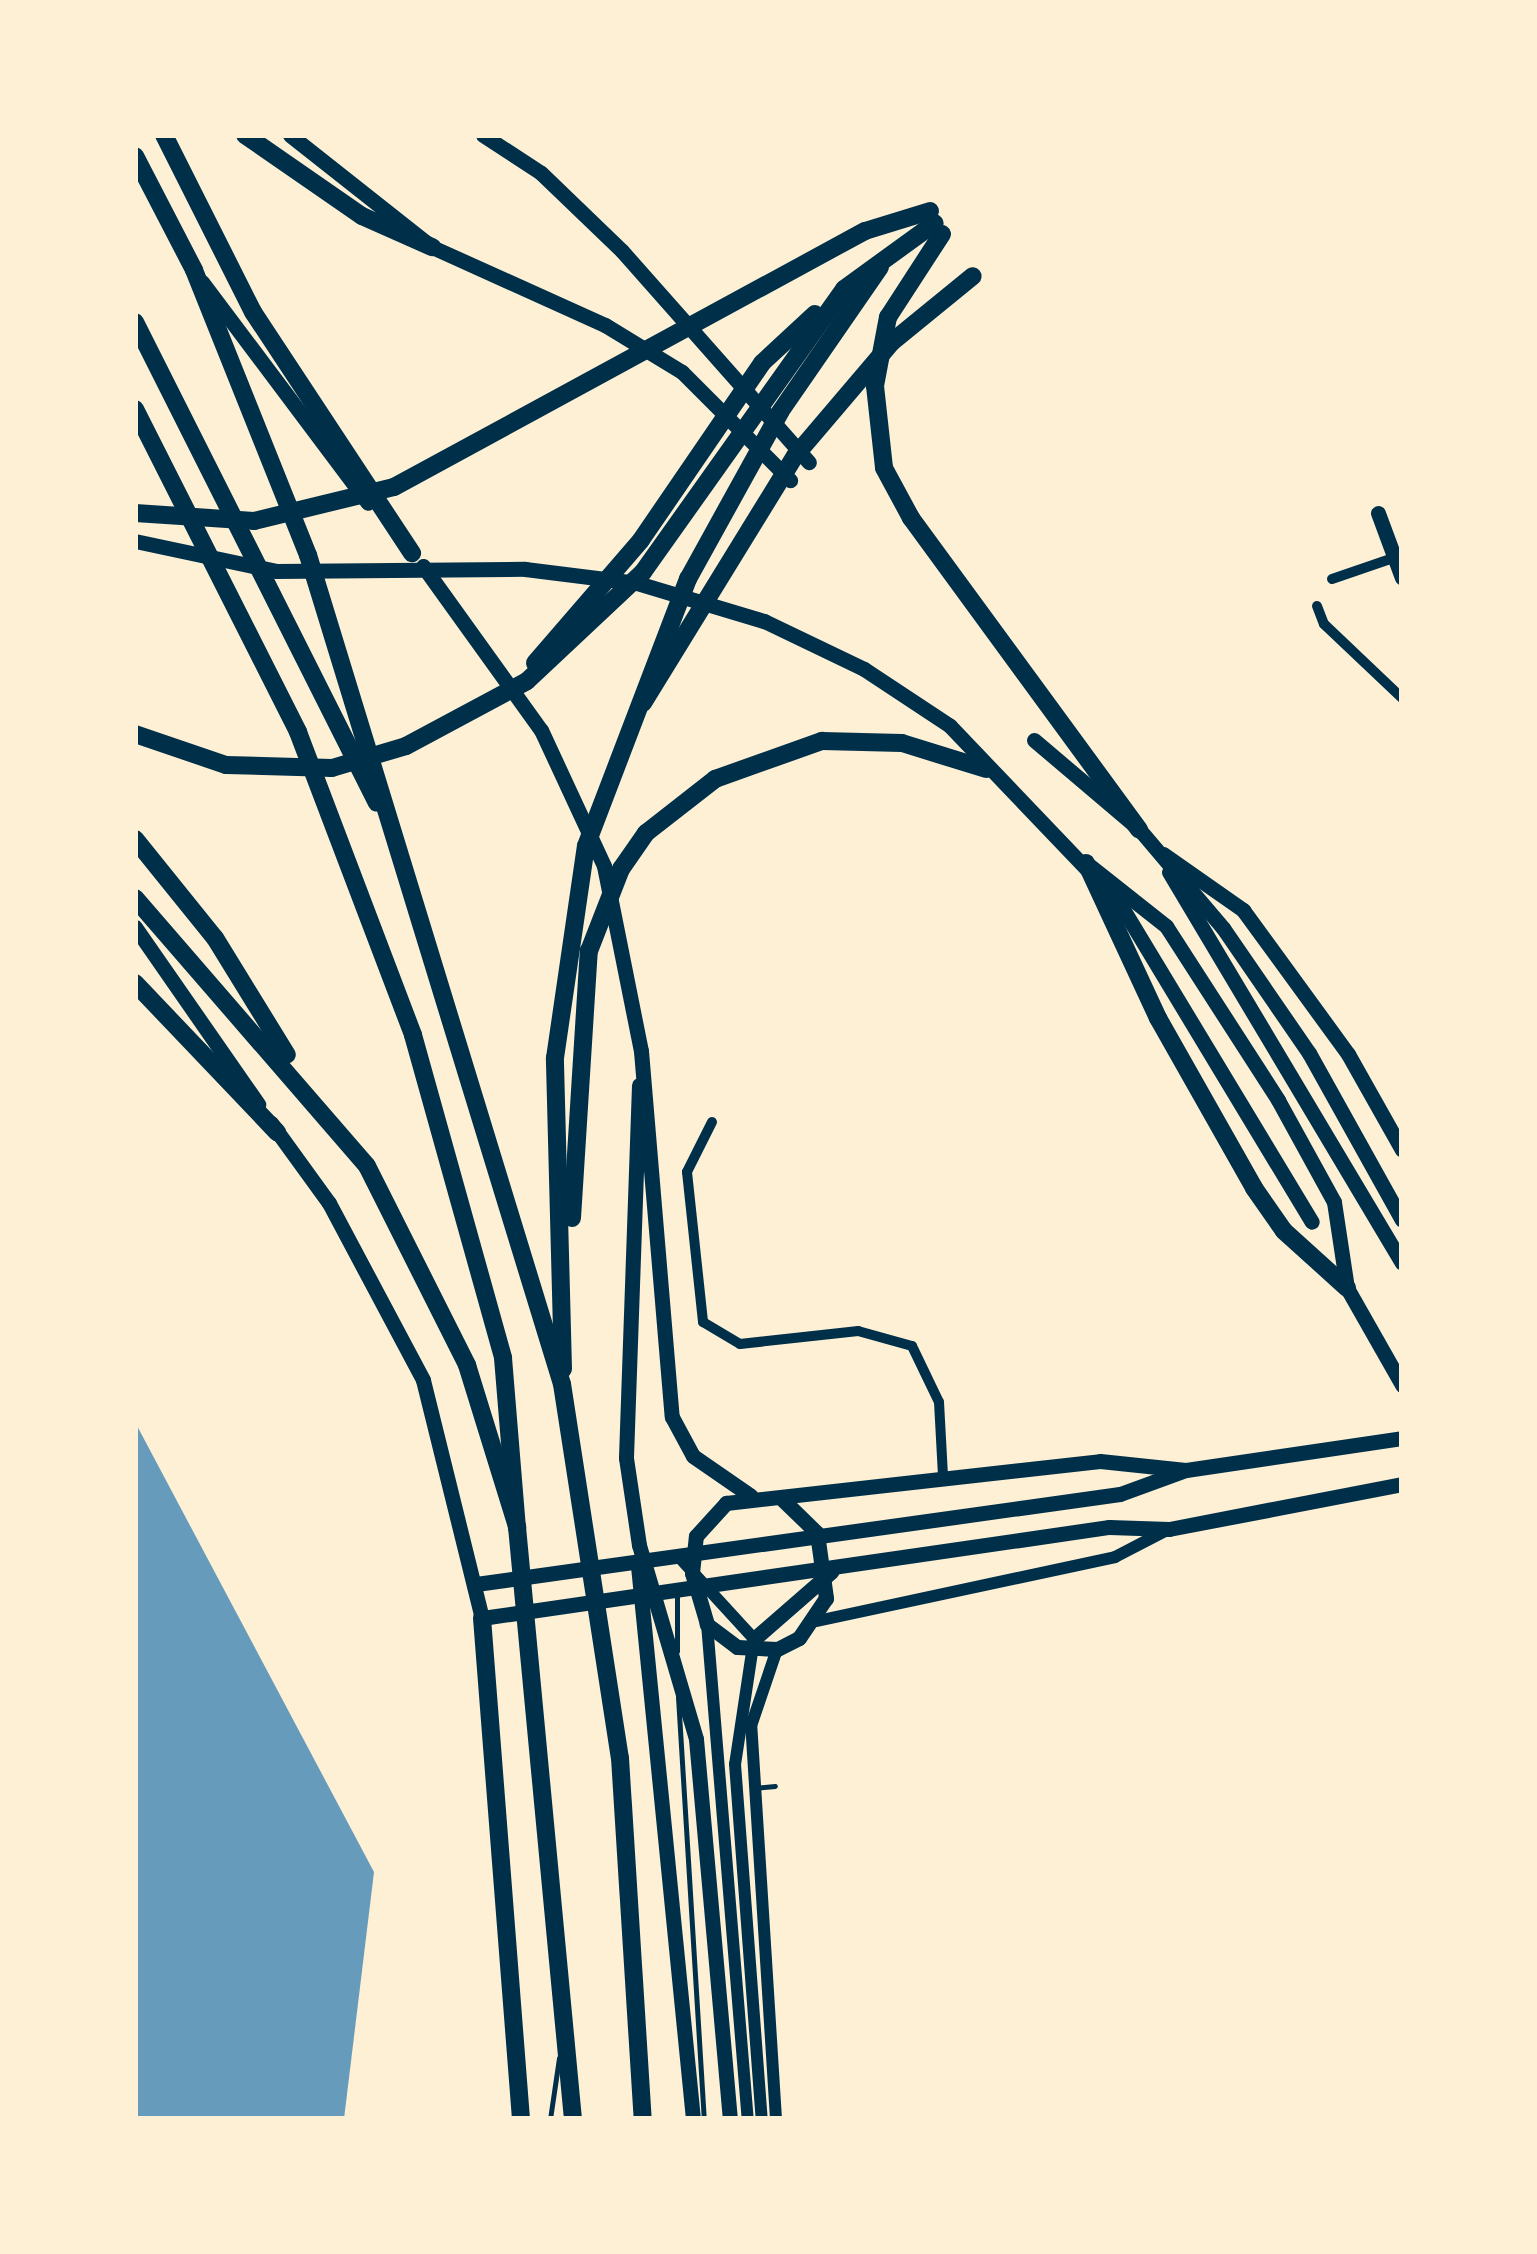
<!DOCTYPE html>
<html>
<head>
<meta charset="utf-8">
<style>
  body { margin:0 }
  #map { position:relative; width:1537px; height:2254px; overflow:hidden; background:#fdf0d5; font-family:Manrope,sans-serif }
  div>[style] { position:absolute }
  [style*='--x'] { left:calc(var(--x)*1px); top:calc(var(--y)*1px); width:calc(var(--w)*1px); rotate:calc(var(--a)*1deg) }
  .water>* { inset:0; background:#669bbc }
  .service>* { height:5px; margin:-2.5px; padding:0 2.5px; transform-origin:2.5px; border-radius:2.5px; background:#003049 }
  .minor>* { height:10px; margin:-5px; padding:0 5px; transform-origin:5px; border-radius:5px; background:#003049 }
  .tertiary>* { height:12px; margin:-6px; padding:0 6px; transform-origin:6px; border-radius:6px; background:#003049 }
  .secondary>* { height:15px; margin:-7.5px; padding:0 7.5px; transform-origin:7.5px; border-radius:7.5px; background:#003049 }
  .primary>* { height:15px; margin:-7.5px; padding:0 7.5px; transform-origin:7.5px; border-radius:7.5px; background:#003049 }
  .trunk>* { height:18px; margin:-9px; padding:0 9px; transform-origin:9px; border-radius:9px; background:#003049 }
  .motorway>* { height:18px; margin:-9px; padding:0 9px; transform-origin:9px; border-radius:9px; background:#003049 }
  span { translate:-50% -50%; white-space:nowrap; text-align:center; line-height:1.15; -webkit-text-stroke:9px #fdf0d5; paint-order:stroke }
  .frame { position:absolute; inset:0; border:138px solid #fdf0d5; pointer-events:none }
</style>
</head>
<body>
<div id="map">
  <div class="water">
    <i style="clip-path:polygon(135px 1422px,374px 1872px,344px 2119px,135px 2119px)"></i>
  </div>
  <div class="service">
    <i style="--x:677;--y:1592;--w:59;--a:90"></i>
    <i style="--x:678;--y:1697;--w:423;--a:86.5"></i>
    <i style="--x:755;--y:1788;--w:20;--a:-6"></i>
    <i style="--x:550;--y:2119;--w:62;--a:-81.6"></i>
  </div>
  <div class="minor">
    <i style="--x:1332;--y:579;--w:74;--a:-18.9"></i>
    <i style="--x:1317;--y:606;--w:19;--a:69"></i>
    <i style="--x:1324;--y:624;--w:108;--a:43.5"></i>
    <i style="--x:712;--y:1122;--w:56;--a:116.6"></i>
    <i style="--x:687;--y:1172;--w:151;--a:83.9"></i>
    <i style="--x:703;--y:1322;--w:43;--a:30.7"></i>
    <i style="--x:740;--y:1344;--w:119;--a:-6.3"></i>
    <i style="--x:858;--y:1331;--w:56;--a:15.5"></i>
    <i style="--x:912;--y:1346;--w:62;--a:64.3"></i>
    <i style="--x:939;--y:1402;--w:74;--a:86.9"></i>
  </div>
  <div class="tertiary">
    <i style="--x:678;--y:1556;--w:113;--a:47.5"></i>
    <i style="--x:754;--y:1639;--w:126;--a:98.6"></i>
    <i style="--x:735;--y:1764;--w:356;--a:85.7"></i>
    <i style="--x:817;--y:1621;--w:305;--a:-12.1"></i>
    <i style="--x:1115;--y:1557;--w:61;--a:-27.4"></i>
    <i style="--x:707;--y:1624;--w:497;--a:85.3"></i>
    <i style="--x:776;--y:2119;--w:394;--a:-93.6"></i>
    <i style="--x:751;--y:1726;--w:81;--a:-71.3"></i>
  </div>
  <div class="secondary">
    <i style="--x:1378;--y:513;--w:69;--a:69.7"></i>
    <i style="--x:1163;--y:854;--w:98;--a:35"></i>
    <i style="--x:1243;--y:910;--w:178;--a:53.9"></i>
    <i style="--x:1348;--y:1054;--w:110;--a:60.6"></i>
    <i style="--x:1090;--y:866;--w:97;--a:38.3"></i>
    <i style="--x:1166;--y:926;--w:207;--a:57.2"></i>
    <i style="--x:1278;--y:1100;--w:116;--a:61.2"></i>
    <i style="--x:1334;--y:1202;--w:87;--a:81.4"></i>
    <i style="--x:639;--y:1085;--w:373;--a:92"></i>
    <i style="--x:626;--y:1458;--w:88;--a:81.5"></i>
    <i style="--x:639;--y:1545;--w:202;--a:73.6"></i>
    <i style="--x:696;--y:1739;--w:382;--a:84.9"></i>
    <i style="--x:781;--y:1498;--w:50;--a:44.2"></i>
    <i style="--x:817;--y:1533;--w:66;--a:82.1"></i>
    <i style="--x:826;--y:1598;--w:48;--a:124"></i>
    <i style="--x:799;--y:1638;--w:25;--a:153"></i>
    <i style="--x:777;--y:1649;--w:40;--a:-177.1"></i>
    <i style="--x:737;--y:1647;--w:38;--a:-143"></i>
    <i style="--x:707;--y:1624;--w:53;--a:-106.4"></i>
    <i style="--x:692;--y:1573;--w:37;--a:-84"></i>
    <i style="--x:696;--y:1536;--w:45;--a:-47.7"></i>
    <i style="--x:726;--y:1503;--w:376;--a:-6.4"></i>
    <i style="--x:1100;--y:1461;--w:86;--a:6"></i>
    <i style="--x:638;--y:1566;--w:556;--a:84.32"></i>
  </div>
  <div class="primary">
    <i style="--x:290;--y:135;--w:181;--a:38.3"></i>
    <i style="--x:432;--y:247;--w:190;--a:24.3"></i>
    <i style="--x:605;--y:325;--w:90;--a:31.4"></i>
    <i style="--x:682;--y:372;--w:153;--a:45"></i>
    <i style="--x:483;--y:135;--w:69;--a:33.2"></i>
    <i style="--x:541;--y:173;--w:112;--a:43.9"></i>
    <i style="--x:622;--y:251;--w:282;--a:48.5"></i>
    <i style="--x:202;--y:282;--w:276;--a:53.1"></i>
    <i style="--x:135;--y:541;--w:144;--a:12"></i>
    <i style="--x:276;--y:571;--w:249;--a:-0.5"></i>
    <i style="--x:525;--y:569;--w:113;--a:7.1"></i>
    <i style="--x:637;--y:583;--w:133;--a:16.7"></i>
    <i style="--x:764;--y:621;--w:111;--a:25.6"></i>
    <i style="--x:864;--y:669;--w:103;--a:33.5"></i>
    <i style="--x:950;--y:726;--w:246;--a:46.3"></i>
    <i style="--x:1120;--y:904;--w:371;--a:58.9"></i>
    <i style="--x:423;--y:566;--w:202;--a:54.3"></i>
    <i style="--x:541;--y:730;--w:150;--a:65.1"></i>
    <i style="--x:604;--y:866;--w:189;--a:78.7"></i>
    <i style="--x:641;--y:1051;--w:367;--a:85.2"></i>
    <i style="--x:672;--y:1417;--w:44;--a:61.7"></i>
    <i style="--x:693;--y:1456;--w:70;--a:34.6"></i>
    <i style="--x:1034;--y:740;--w:138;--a:40.3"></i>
    <i style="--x:1139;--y:829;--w:130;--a:49.7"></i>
    <i style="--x:1223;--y:928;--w:152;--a:55.5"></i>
    <i style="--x:1309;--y:1053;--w:191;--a:60.9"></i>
    <i style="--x:1169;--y:872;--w:455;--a:59.2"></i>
    <i style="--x:135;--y:927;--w:216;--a:55.2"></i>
    <i style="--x:271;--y:1123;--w:99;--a:54.1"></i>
    <i style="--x:329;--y:1203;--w:200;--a:62"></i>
    <i style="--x:423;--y:1380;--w:245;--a:76.1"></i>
    <i style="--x:482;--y:1618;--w:634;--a:-8.26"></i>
    <i style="--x:1109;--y:1527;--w:60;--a:1.9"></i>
    <i style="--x:1169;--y:1529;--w:237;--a:-10.9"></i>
    <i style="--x:1347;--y:1288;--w:112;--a:60.4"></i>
    <i style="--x:476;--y:1584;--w:650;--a:-7.96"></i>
    <i style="--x:1120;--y:1494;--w:70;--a:-20"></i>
    <i style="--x:1186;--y:1470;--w:218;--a:-8.4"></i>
    <i style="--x:754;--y:1639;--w:103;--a:-41.1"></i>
  </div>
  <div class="trunk">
    <i style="--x:135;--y:156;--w:128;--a:62.6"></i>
    <i style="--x:194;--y:270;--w:307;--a:68.2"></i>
    <i style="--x:308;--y:555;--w:867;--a:72.97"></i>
    <i style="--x:562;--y:1384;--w:378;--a:81.2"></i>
    <i style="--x:620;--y:1758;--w:362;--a:86.4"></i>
    <i style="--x:942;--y:234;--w:99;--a:123"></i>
    <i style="--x:888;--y:317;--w:70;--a:100.7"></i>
    <i style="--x:875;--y:386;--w:82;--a:83.7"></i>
    <i style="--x:884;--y:468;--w:57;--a:61.6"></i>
    <i style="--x:911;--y:518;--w:386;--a:53.8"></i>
    <i style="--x:535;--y:663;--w:162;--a:-49.2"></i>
    <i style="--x:641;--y:540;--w:214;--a:-55.6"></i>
    <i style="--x:762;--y:363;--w:72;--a:-42.8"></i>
    <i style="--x:643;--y:703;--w:290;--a:-58.4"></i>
    <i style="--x:795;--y:456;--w:150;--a:-49.6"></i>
    <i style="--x:892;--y:342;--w:104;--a:-39.2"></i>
    <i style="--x:135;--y:734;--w:96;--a:18.8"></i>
    <i style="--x:226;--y:765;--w:106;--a:1.6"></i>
    <i style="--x:332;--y:768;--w:77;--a:-16.6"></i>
    <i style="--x:406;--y:746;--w:137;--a:-28.2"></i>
    <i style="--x:527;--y:681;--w:159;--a:-43.2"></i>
    <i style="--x:643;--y:572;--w:347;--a:-54.6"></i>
    <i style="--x:844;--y:289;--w:112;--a:-36"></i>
    <i style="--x:135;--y:839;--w:127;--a:51.1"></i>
    <i style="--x:215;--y:938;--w:137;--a:58.4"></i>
    <i style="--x:1086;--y:863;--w:171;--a:65.1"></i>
    <i style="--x:1158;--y:1018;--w:195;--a:60.5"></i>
    <i style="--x:1254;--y:1188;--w:52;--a:55.1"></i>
    <i style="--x:1284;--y:1231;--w:85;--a:42.1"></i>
    <i style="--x:135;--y:898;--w:354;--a:49.1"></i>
    <i style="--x:367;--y:1166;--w:223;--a:63.3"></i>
    <i style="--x:467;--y:1365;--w:170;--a:72.8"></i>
    <i style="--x:517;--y:1527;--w:595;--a:84.6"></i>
    <i style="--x:135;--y:983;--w:206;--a:46.4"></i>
    <i style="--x:572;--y:1218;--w:268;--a:-86.4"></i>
    <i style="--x:589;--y:951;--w:88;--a:-68.7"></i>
    <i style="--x:621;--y:869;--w:44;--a:-55.2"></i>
    <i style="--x:646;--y:833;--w:88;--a:-38"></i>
    <i style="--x:715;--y:779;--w:114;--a:-19.6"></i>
    <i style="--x:822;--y:741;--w:80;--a:1.4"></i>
    <i style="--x:902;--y:743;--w:88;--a:17.2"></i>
    <i style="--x:563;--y:1369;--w:311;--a:-91.5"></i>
    <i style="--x:555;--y:1058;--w:214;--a:-81.7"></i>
    <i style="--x:586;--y:846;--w:286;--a:-69.1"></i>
    <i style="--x:688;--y:579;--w:191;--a:-61.1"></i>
    <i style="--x:780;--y:412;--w:176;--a:-55.4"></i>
    <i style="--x:482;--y:1618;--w:503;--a:85.55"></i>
  </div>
  <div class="motorway">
    <i style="--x:164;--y:135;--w:198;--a:63.3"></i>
    <i style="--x:253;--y:312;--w:289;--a:56.6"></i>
    <i style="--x:245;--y:135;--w:142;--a:34.7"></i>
    <i style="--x:362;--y:216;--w:77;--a:23.9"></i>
    <i style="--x:135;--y:322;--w:538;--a:63.29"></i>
    <i style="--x:135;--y:409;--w:362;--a:63.2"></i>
    <i style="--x:298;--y:732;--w:324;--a:69.2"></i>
    <i style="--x:413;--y:1035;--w:335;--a:74.4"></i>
    <i style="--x:503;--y:1358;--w:170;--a:85.3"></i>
    <i style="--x:135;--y:513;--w:119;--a:3.8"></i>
    <i style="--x:254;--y:521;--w:144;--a:-13.7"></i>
    <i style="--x:394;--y:487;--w:536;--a:-28.53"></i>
    <i style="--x:865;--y:231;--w:68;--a:-17.1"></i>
  </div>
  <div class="frame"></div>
</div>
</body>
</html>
